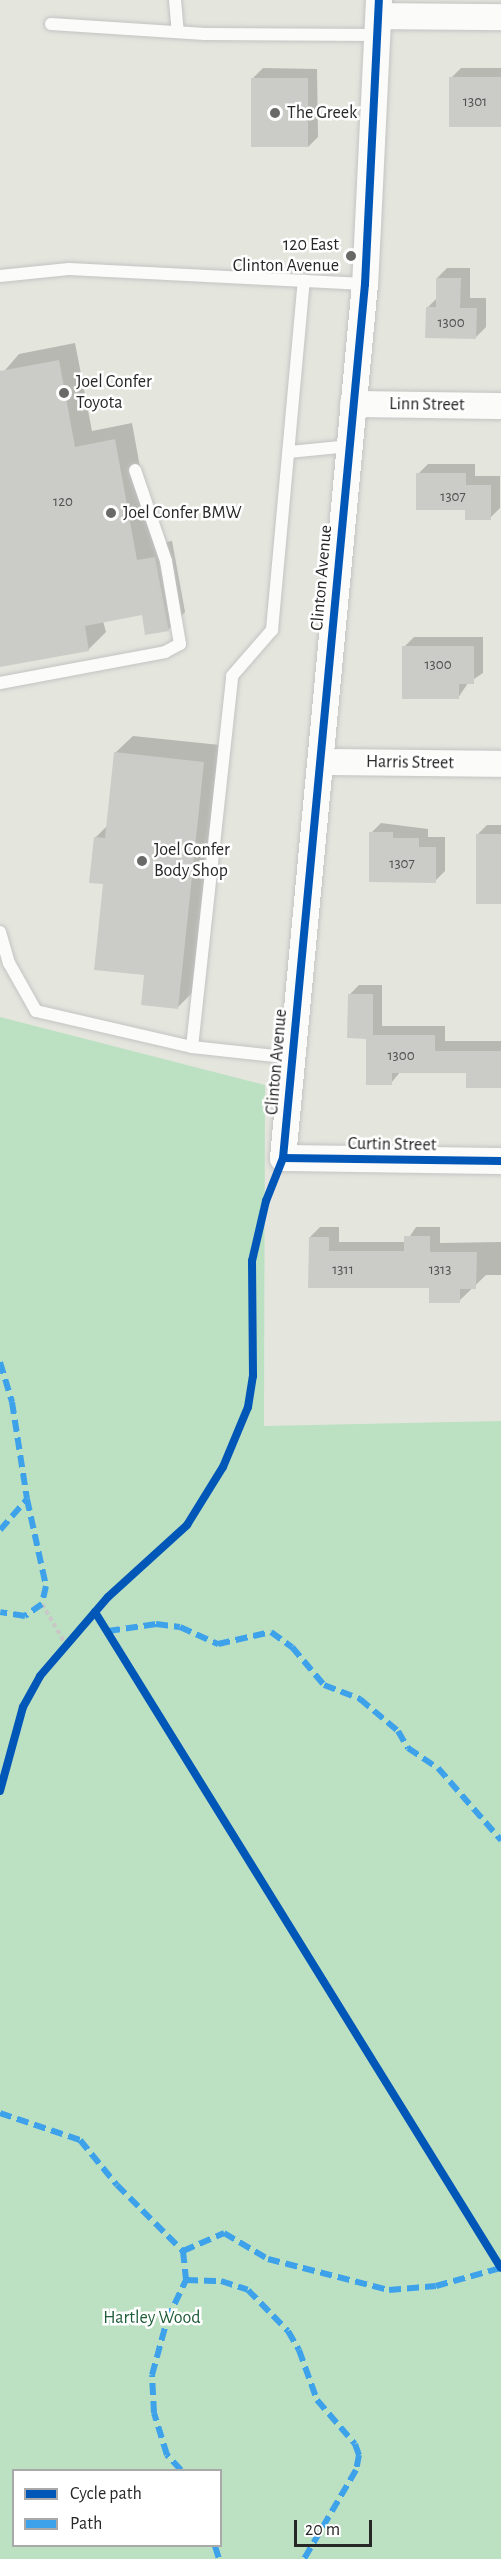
<!DOCTYPE html>
<html>
<head>
<meta charset="utf-8">
<style>
  body { margin:0 }
  #map { position:relative; width:501px; height:2559px; overflow:hidden; background:#e4e6de; font-family:"Alegreya Sans",sans-serif }
  div>[style] { position:absolute }
  [style*='--x'] { left:calc(var(--x)*1px); top:calc(var(--y)*1px); width:calc(var(--w)*1px); rotate:calc(var(--a)*1deg) }
  .green>* { inset:0; background:#bce0c2 }
  .shadow>* { inset:0; background:#0003 }
  .building>* { inset:0; background:#cbccc7; transform-origin:0 0 }
  .path>* { height:4px; margin-top:-2px; transform-origin:0; background:repeating-linear-gradient(90deg,#c8c8c7 0 4.5px,transparent 0 7.5px) }
  .roads { filter:drop-shadow(0 0 2px #c4c3c3) drop-shadow(0 0 2px #c4c3c3) }
  .lane>* { height:12px; margin:-6px; padding:0 6px; transform-origin:6px; border-radius:6px; background:#fbfbfa }
  .street>* { height:26px; margin:-13px; padding:0 13px; transform-origin:13px; border-radius:13px; background:#fbfbfa }
  .quiet>* { height:6px; margin-top:-3px; transform-origin:0; background:repeating-linear-gradient(90deg,#3ea2eb 0 12px,transparent 0 18px) }
  .cycleway>* { height:8px; margin:-4px; padding:0 4px; transform-origin:4px; border-radius:4px; background:#0057b8 }
  .dots>* { width:16px; height:16px; translate:-50% -50%; box-sizing:border-box; border:3px solid #fff; border-radius:50% }
  span { translate:-50% -50%; white-space:nowrap; text-align:center; line-height:1.15; -webkit-text-stroke:5px #fff; paint-order:stroke }
  .number-label { font-size:15px; color:#525251 }
  .number-label span { -webkit-text-stroke-width:0 }
  .poi-label { font-size:18px; color:#272727 }
  .left { translate:0 -50%; text-align:left }
  .right { translate:-100% -50%; text-align:right }
  .street-label { font-size:18px; color:#272727 }
  .park-label { font-size:18px; color:#1f5c38 }
  .legend { position:absolute; left:12px; top:2469px; width:210px; height:78px; box-sizing:border-box; background:#fff; border:2px solid #a9a9a9; margin:0; padding:8px 10px; list-style:none; font-size:18px; color:#272727 }
  .legend li { display:flex; align-items:center; gap:12px; height:30px }
  .legend b { width:30px; border:2px solid #a9a9a9 }
  .scale { position:absolute; left:294px; top:2520px; width:78px; height:27px; box-sizing:border-box; border:3px solid #272727; border-top:0; padding-left:8px; font-size:18px; line-height:21px; white-space:nowrap; color:#272727; -webkit-text-stroke:4px #fff; paint-order:stroke }
</style>
</head>
<body>
<div id="map">
  <div class="green">
    <i style="clip-path:polygon(evenodd,0 1017px,265px 1085px,264px 1426px,501px 1421px,501px 2559px,0 2559px,0 1017px,220px 2470px,220px 2546px,14px 2546px,14px 2470px,220px 2470px)"></i>
  </div>
  <div class="shadow">
    <i style="clip-path:polygon(263px 68px,317px 69px,318px 137px,308px 147px,253px 78px)"></i>
    <i style="clip-path:polygon(461px 68px,501px 68px,501px 126px,451px 78px)"></i>
    <i style="clip-path:polygon(447px 268px,470px 268px,470px 298px,486px 298px,486px 327px,476px 337px,427px 308px,437px 298px,437px 278px)"></i>
    <i style="clip-path:polygon(75px 343px,92px 431px,132px 423px,154px 544px,172px 541px,185px 612px,168px 630px,143px 613px,103px 621px,106px 632px,89px 649px,0 666px,0 376px,19px 354px)"></i>
    <i style="clip-path:polygon(428px 464px,475px 464px,475px 476px,500px 476px,500px 508px,490px 518px,418px 474px)"></i>
    <i style="clip-path:polygon(414px 637px,483px 637px,483px 673px,468px 683px,458px 698px,404px 647px)"></i>
    <i style="clip-path:polygon(133px 736px,220px 745px,194px 991px,177px 1008px,146px 974px,105px 883px,95px 838px,108px 825px,115px 753px)"></i>
    <i style="clip-path:polygon(381px 823px,428px 829px,428px 837px,445px 837px,445px 871px,435px 881px,371px 833px)"></i>
    <i style="clip-path:polygon(487px 825px,501px 825px,501px 901px,477px 835px)"></i>
    <i style="clip-path:polygon(359px 985px,382px 985px,382px 1026px,445px 1026px,445px 1041px,501px 1041px,501px 1087px,468px 1072px,401px 1071px,391px 1083px,349px 995px)"></i>
    <i style="clip-path:polygon(320px 1227px,339px 1227px,339px 1242px,406px 1242px,416px 1227px,440px 1227px,440px 1243px,501px 1242px,501px 1275px,486px 1275px,459px 1301px,431px 1287px,310px 1286px,310px 1237px)"></i>
  </div>
  <div class="building">
    <i style="left:449px;top:77px;width:52px;height:50px"></i>
    <i style="left:251px;top:78px;width:57px;height:69px"></i>
    <i style="clip-path:polygon(436px 278px,461px 278px,460px 308px,477px 308px,476px 339px,425px 338px,426px 307px,436px 307px)"></i>
    <i style="clip-path:polygon(59px 360px,75px 447px,115px 439px,137px 560px,155px 557px,169px 631px,145px 635px,142px 615px,85px 626px,89px 651px,0 667px,0 371px)"></i>
    <i style="clip-path:polygon(416px 473px,466px 473px,466px 485px,491px 485px,491px 520px,465px 520px,465px 510px,416px 510px)"></i>
    <i style="clip-path:polygon(402px 646px,474px 646px,474px 684px,459px 684px,459px 699px,402px 699px)"></i>
    <i style="clip-path:polygon(114px 752px,204px 762px,178px 1009px,141px 1005px,144px 975px,94px 970px,103px 884px,89px 883px,94px 837px,105px 838px)"></i>
    <i style="clip-path:polygon(369px 832px,393px 832px,393px 838px,419px 838px,419px 847px,436px 847px,436px 883px,369px 882px)"></i>
    <i style="left:476px;top:834px;width:25px;height:70px"></i>
    <i style="clip-path:polygon(348px 994px,373px 994px,373px 1035px,435px 1035px,435px 1051px,501px 1051px,501px 1088px,466px 1088px,466px 1073px,392px 1073px,392px 1085px,366px 1085px,366px 1039px,347px 1038px)"></i>
    <i style="clip-path:polygon(404px 1236px,430px 1236px,430px 1252px,477px 1252px,476px 1289px,460px 1289px,460px 1303px,429px 1303px,429px 1288px,308px 1288px,309px 1237px,329px 1237px,329px 1251px,404px 1251px)"></i>
  </div>
  <div class="path">
    <i style="--x:42;--y:1604;--w:45;--a:59.5"></i>
  </div>
  <div class="roads">
    <div class="lane">
      <i style="--x:175;--y:0;--w:32;--a:85"></i>
      <i style="--x:51;--y:24;--w:154;--a:3.7"></i>
      <i style="--x:205;--y:34;--w:173;--a:0.3"></i>
      <i style="--x:0;--y:276;--w:69;--a:-5.8"></i>
      <i style="--x:69;--y:269;--w:296;--a:2.9"></i>
      <i style="--x:289;--y:452;--w:60;--a:-5.7"></i>
      <i style="--x:0;--y:683;--w:168;--a:-10.6"></i>
      <i style="--x:165;--y:652;--w:17;--a:-28"></i>
      <i style="--x:180;--y:644;--w:84;--a:-99.6"></i>
      <i style="--x:166;--y:561;--w:96;--a:-108.8"></i>
      <i style="--x:0;--y:932;--w:32;--a:74"></i>
      <i style="--x:9;--y:963;--w:55;--a:60.6"></i>
      <i style="--x:36;--y:1011;--w:160;--a:13"></i>
      <i style="--x:192;--y:1047;--w:102;--a:6.2"></i>
      <i style="--x:192;--y:1047;--w:373;--a:-83.8"></i>
      <i style="--x:232;--y:676;--w:61;--a:-49"></i>
      <i style="--x:272;--y:630;--w:351;--a:-84.8"></i>
    </div>
    <div class="street">
      <i style="--x:379;--y:0;--w:284;--a:92.8"></i>
      <i style="--x:365;--y:284;--w:878;--a:95.36"></i>
      <i style="--x:283;--y:1158;--w:218;--a:0.8"></i>
      <i style="--x:379;--y:16;--w:122;--a:0.5"></i>
      <i style="--x:353;--y:404;--w:148;--a:0.8"></i>
      <i style="--x:320;--y:762;--w:181;--a:0.6"></i>
    </div>
  </div>
  <div class="quiet">
    <i style="--x:0;--y:1362;--w:42;--a:73.3"></i>
    <i style="--x:12;--y:1402;--w:98;--a:81.2"></i>
    <i style="--x:27;--y:1499;--w:89;--a:77.7"></i>
    <i style="--x:46;--y:1586;--w:18;--a:103"></i>
    <i style="--x:42;--y:1604;--w:21;--a:145"></i>
    <i style="--x:25;--y:1616;--w:25;--a:-171"></i>
    <i style="--x:0;--y:1530;--w:41;--a:-48.9"></i>
    <i style="--x:108;--y:1631;--w:49;--a:-8.3"></i>
    <i style="--x:156;--y:1624;--w:24;--a:7"></i>
    <i style="--x:180;--y:1627;--w:42;--a:24.1"></i>
    <i style="--x:218;--y:1644;--w:54;--a:-12.8"></i>
    <i style="--x:271;--y:1632;--w:26;--a:36"></i>
    <i style="--x:292;--y:1647;--w:50;--a:49.9"></i>
    <i style="--x:324;--y:1685;--w:39;--a:21"></i>
    <i style="--x:360;--y:1699;--w:50;--a:40.1"></i>
    <i style="--x:398;--y:1731;--w:20;--a:60"></i>
    <i style="--x:408;--y:1748;--w:36;--a:34"></i>
    <i style="--x:438;--y:1768;--w:96;--a:48.8"></i>
    <i style="--x:0;--y:2113;--w:84;--a:18.6"></i>
    <i style="--x:80;--y:2140;--w:58;--a:50.6"></i>
    <i style="--x:117;--y:2185;--w:93;--a:45"></i>
    <i style="--x:183;--y:2251;--w:45;--a:-23.7"></i>
    <i style="--x:224;--y:2233;--w:51;--a:30.6"></i>
    <i style="--x:268;--y:2259;--w:125;--a:14.4"></i>
    <i style="--x:389;--y:2290;--w:47;--a:-4.9"></i>
    <i style="--x:436;--y:2286;--w:67;--a:-15.5"></i>
    <i style="--x:183;--y:2251;--w:29;--a:84"></i>
    <i style="--x:186;--y:2280;--w:35;--a:2"></i>
    <i style="--x:221;--y:2281;--w:28;--a:18"></i>
    <i style="--x:248;--y:2290;--w:57;--a:45.7"></i>
    <i style="--x:288;--y:2331;--w:22;--a:60"></i>
    <i style="--x:299;--y:2350;--w:53;--a:70.2"></i>
    <i style="--x:317;--y:2400;--w:58;--a:49.2"></i>
    <i style="--x:355;--y:2444;--w:12;--a:70"></i>
    <i style="--x:359;--y:2455;--w:15;--a:101"></i>
    <i style="--x:356;--y:2470;--w:103;--a:120.3"></i>
    <i style="--x:181;--y:2470;--w:21;--a:-133"></i>
    <i style="--x:167;--y:2455;--w:44;--a:-107.2"></i>
    <i style="--x:154;--y:2413;--w:38;--a:-93"></i>
    <i style="--x:152;--y:2375;--w:57;--a:-74.7"></i>
    <i style="--x:167;--y:2320;--w:44;--a:-64.6"></i>
    <i style="--x:215;--y:2546;--w:14;--a:73"></i>
  </div>
  <div class="cycleway">
    <i style="--x:283;--y:1158;--w:218;--a:0.8"></i>
    <i style="--x:95;--y:1612;--w:771;--a:58.25"></i>
    <i style="--x:0;--y:1791;--w:87;--a:-74.7"></i>
    <i style="--x:23;--y:1707;--w:35;--a:-61"></i>
    <i style="--x:40;--y:1676;--w:104;--a:-49.3"></i>
    <i style="--x:108;--y:1597;--w:107;--a:-42.3"></i>
    <i style="--x:187;--y:1525;--w:68;--a:-58.2"></i>
    <i style="--x:223;--y:1467;--w:65;--a:-67.4"></i>
    <i style="--x:248;--y:1407;--w:31;--a:-81"></i>
    <i style="--x:253;--y:1376;--w:115;--a:-90.5"></i>
    <i style="--x:252;--y:1261;--w:62;--a:-76.9"></i>
    <i style="--x:266;--y:1201;--w:46;--a:-68.4"></i>
    <i style="--x:283;--y:1158;--w:878;--a:-84.64"></i>
    <i style="--x:365;--y:284;--w:284;--a:-87.2"></i>
  </div>
  <div class="dots">
    <i style="left:275px;top:113px;background:#696a67"></i>
    <i style="left:351px;top:256px;background:#696a67"></i>
    <i style="left:64px;top:393px;background:#696a67"></i>
    <i style="left:111px;top:513px;background:#696a67"></i>
    <i style="left:142px;top:861px;background:#696a67"></i>
  </div>
  <div class="number-label">
    <span style="left:475px;top:102px">1301</span>
    <span style="left:451px;top:323px">1300</span>
    <span style="left:453px;top:497px">1307</span>
    <span style="left:63px;top:502px">120</span>
    <span style="left:438px;top:665px">1300</span>
    <span style="left:402px;top:864px">1307</span>
    <span style="left:401px;top:1056px">1300</span>
    <span style="left:343px;top:1270px">1311</span>
    <span style="left:440px;top:1270px">1313</span>
  </div>
  <div class="poi-label">
    <span class="left" style="left:287px;top:113px">The Greek</span>
    <span class="right" style="left:339px;top:256px">120 East<br>Clinton Avenue</span>
    <span class="left" style="left:76px;top:393px">Joel Confer<br>Toyota</span>
    <span class="left" style="left:123px;top:513px">Joel Confer BMW</span>
    <span class="left" style="left:154px;top:861px">Joel Confer<br>Body Shop</span>
  </div>
  <div class="street-label">
    <span style="left:427px;top:405px;rotate:1deg">Linn Street</span>
    <span style="left:322px;top:578px;rotate:-85deg">Clinton Avenue</span>
    <span style="left:410px;top:763px;rotate:1deg">Harris Street</span>
    <span style="left:277px;top:1062px;rotate:-85deg">Clinton Avenue</span>
    <span style="left:392px;top:1145px;rotate:1deg">Curtin Street</span>
  </div>
  <div class="park-label">
    <span style="left:152px;top:2318px">Hartley Wood</span>
  </div>
  <ul class="legend">
  <li><b style="height:8px;background:#0057b8"></b>Cycle path</li>
  <li><b style="height:8px;background:#3ea2eb"></b>Path</li>
  </ul>
  <div class="scale">20 m</div>
</div>
</body>
</html>
